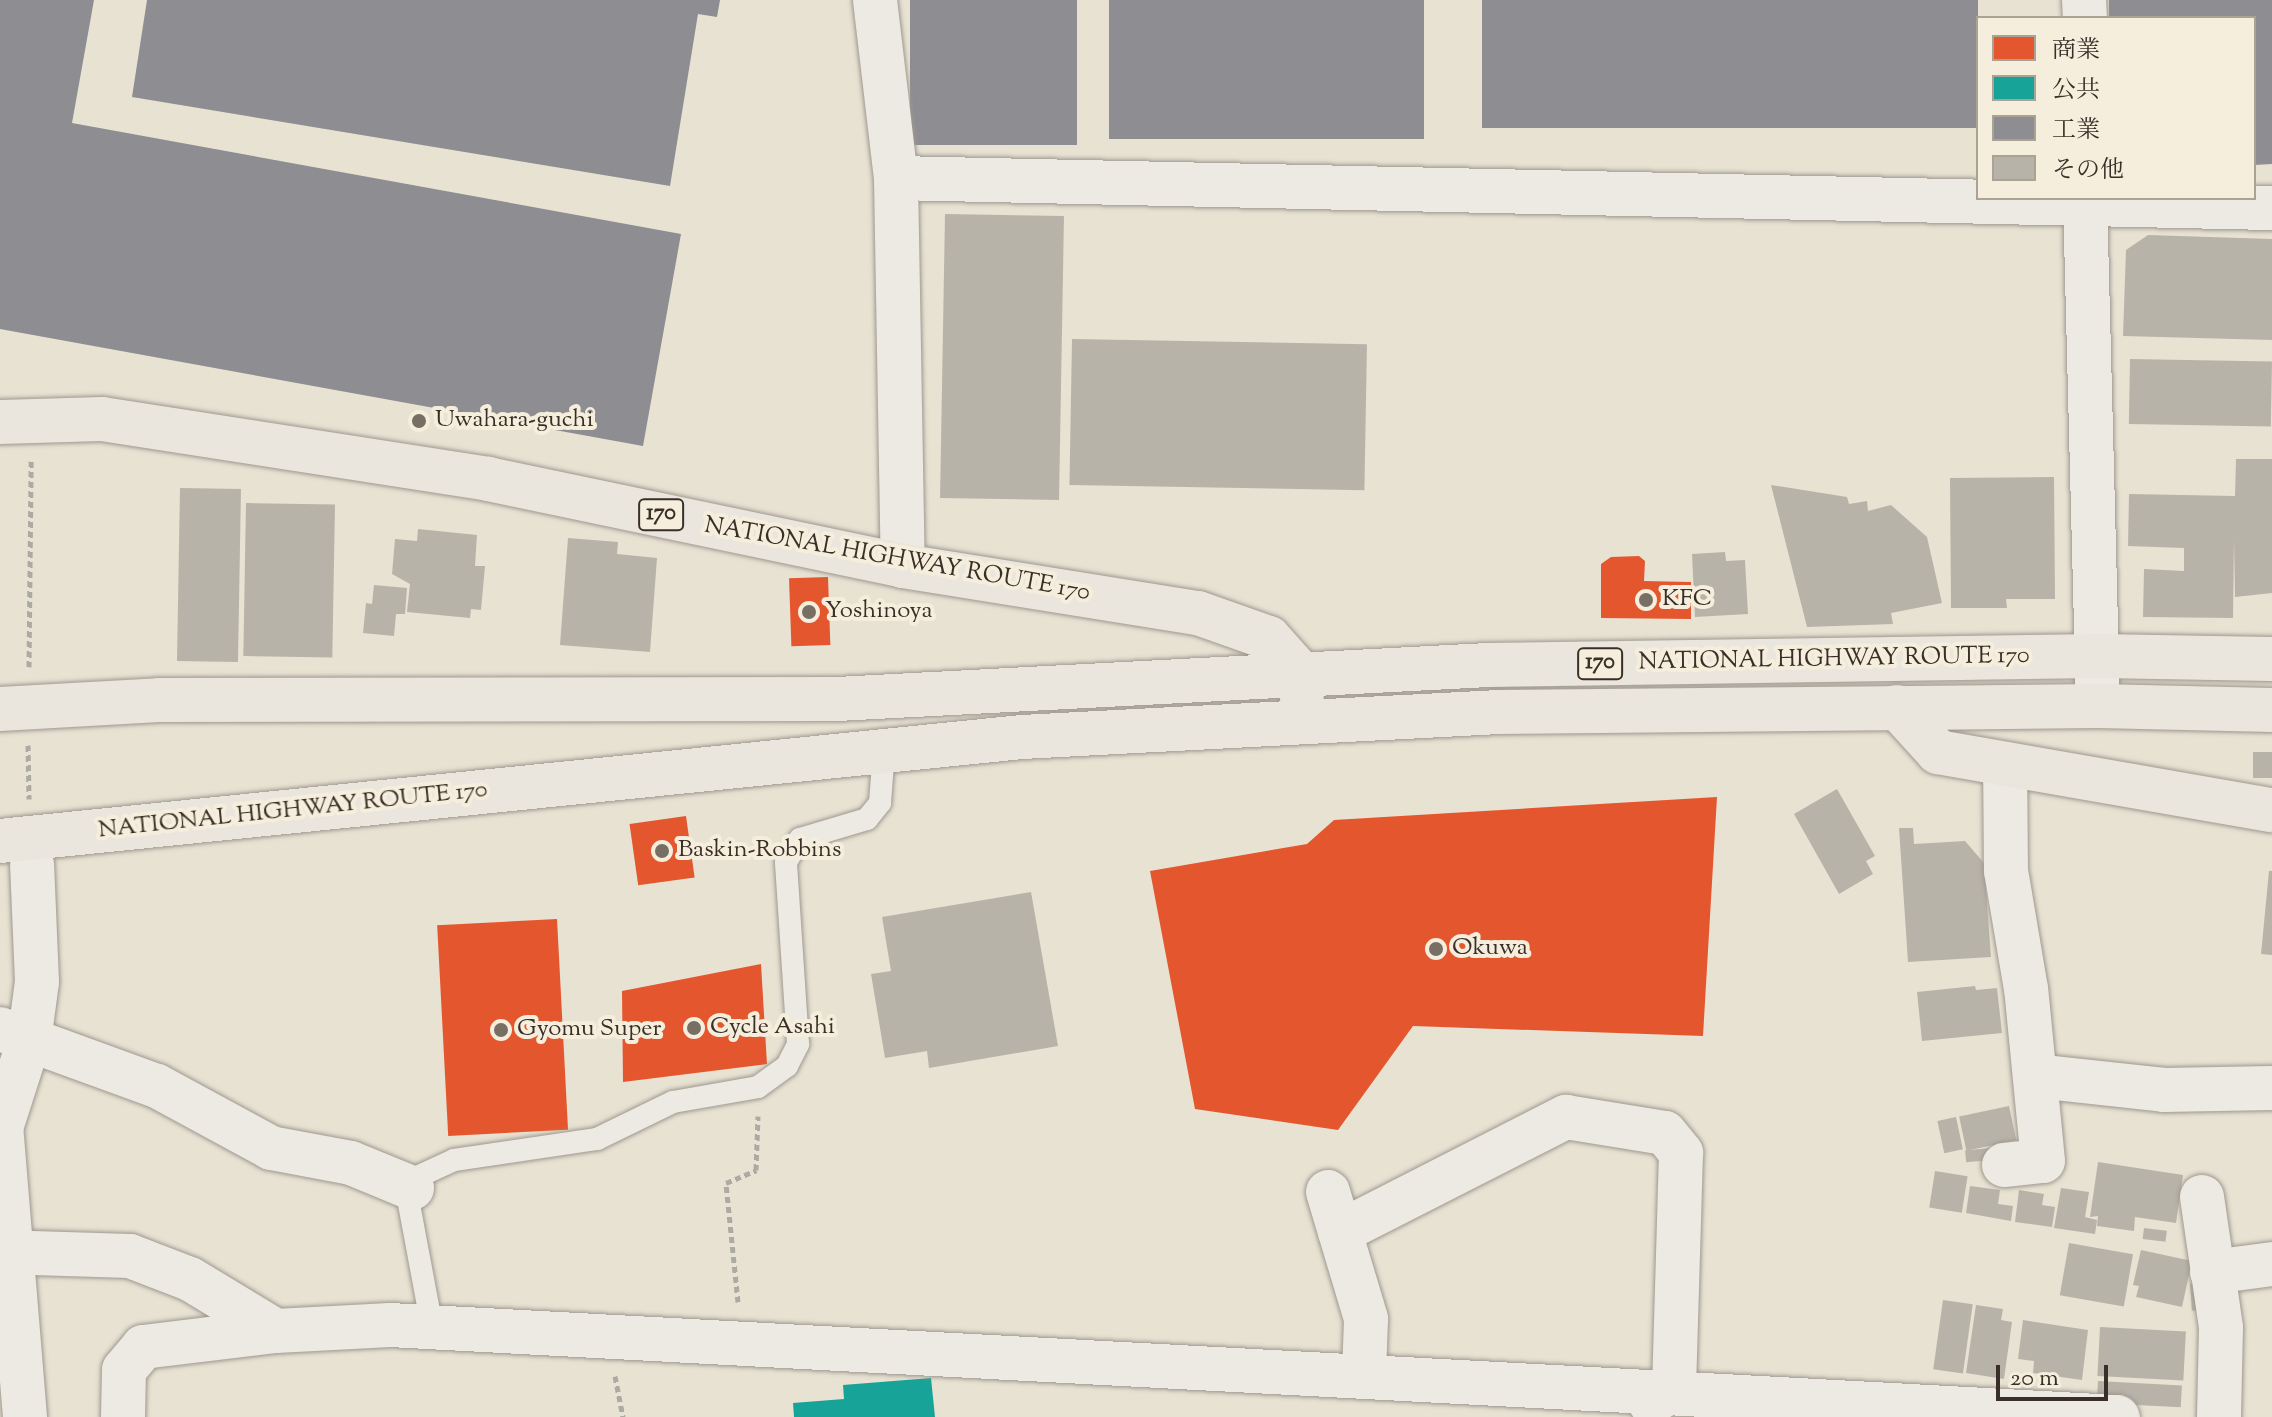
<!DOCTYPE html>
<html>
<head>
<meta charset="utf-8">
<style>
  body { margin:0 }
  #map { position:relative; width:2272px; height:1417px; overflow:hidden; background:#e8e2d3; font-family:"Sorts Mill Goudy","Noto Serif JP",serif }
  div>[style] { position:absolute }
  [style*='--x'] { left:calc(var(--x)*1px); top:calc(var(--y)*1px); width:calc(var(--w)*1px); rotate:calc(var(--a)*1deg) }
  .shops>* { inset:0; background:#e4572e; transform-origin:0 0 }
  .public>* { inset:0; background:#17a398 }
  .industry>* { inset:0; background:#8d8d92; transform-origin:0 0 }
  .building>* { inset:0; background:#b8b3a9; transform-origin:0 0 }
  .path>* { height:5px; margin-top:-2.5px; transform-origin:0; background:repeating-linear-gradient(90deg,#adaaa4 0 6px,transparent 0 10px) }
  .roads { filter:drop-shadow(0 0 2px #9e988f) drop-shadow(0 0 2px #9e988f) }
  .service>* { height:22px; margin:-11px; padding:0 11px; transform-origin:11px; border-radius:11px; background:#eceae2 }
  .minor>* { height:44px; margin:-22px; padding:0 22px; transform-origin:22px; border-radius:22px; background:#eceae2 }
  .tertiary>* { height:44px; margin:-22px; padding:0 22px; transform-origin:22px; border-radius:22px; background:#eceae2 }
  .trunk>* { height:44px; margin:-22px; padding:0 22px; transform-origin:22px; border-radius:22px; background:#eae5dd }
  .dots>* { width:22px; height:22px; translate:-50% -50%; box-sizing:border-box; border:4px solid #f5eedd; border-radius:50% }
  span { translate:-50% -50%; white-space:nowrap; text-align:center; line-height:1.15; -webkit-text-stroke:8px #f5eedd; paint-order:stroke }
  .shield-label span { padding:2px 6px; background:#f5eedd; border:2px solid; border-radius:6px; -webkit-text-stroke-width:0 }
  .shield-label { font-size:22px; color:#3a2f28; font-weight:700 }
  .poi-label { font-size:24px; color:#3a2f28 }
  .left { translate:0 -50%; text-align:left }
  .street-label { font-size:24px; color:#3a2f28 }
  .legend { position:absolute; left:1976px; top:16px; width:280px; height:184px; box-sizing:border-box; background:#f5eedd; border:2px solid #aaa295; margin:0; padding:10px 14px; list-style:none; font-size:24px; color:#3a2f28 }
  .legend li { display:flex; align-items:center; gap:16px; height:40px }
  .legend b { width:40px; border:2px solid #aaa295 }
  .scale { position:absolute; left:1996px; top:1365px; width:112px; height:36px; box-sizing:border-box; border:4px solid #3a2f28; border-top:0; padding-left:10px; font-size:24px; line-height:28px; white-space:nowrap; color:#3a2f28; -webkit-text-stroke:6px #f5eedd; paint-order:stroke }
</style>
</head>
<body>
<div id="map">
  <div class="shops">
    <i style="clip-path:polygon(1639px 556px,1645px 561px,1644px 581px,1691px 582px,1691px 619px,1601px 618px,1601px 564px,1611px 557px)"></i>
    <i style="left:828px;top:577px;width:68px;height:39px;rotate:88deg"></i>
    <i style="clip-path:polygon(1717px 797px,1703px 1036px,1413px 1026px,1338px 1130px,1195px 1109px,1150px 871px,1307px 844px,1334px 820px)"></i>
    <i style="left:686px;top:816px;width:62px;height:57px;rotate:82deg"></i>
    <i style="left:557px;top:919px;width:211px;height:120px;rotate:87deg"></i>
    <i style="clip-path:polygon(761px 964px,767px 1064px,623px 1082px,622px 991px)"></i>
  </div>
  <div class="public">
    <i style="clip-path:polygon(931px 1378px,935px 1417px,794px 1417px,793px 1403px,844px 1399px,843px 1385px)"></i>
  </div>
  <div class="industry">
    <i style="clip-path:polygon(0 0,94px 0,72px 123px,681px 234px,643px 446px,0 329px)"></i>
    <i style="clip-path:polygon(147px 0,720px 0,717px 17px,698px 14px,670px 186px,132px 97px)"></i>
    <i style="left:910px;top:0;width:167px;height:145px"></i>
    <i style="left:1109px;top:0;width:315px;height:139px"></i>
    <i style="left:1482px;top:0;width:496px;height:128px"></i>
    <i style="clip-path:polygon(2109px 0,2272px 0,2272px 164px,2254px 165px,2254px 18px,2109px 18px)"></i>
  </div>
  <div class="building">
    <i style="left:945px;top:214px;width:119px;height:284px;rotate:1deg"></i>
    <i style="clip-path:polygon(2148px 235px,2272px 239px,2272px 340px,2123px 336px,2126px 250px)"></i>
    <i style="left:1072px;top:339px;width:295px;height:146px;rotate:1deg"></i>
    <i style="left:2130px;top:359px;width:142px;height:65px;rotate:1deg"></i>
    <i style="clip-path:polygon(2236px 459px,2272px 459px,2272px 593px,2235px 597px,2234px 539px,2233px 618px,2143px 617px,2144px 569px,2184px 571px,2184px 548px,2128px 546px,2129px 494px,2235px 496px)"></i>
    <i style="clip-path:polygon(2054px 477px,2055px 599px,2006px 599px,2007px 608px,1951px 608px,1950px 478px)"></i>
    <i style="clip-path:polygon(1771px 485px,1847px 497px,1849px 504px,1867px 501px,1868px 511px,1891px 505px,1927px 537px,1942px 603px,1891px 613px,1893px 624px,1807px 627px)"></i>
    <i style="left:180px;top:488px;width:61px;height:173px;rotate:1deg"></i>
    <i style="left:246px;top:503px;width:89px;height:153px;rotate:1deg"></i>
    <i style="clip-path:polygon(418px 529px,477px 535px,475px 566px,485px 566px,481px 610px,471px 609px,470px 618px,407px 612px,410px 584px,392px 574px,395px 539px,417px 541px)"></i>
    <i style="clip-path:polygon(568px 538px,618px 542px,617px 554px,657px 558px,650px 652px,560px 645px)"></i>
    <i style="clip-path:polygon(1725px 552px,1726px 561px,1745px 560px,1748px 614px,1695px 617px,1692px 554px)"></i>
    <i style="clip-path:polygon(374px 585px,407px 588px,405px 614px,396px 614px,394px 636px,363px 633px,366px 603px,372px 604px)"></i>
    <i style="left:2272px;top:752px;width:26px;height:19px;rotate:90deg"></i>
    <i style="clip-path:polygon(1837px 789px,1875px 856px,1866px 861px,1873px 874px,1839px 894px,1794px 814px)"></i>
    <i style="clip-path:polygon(1899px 828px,1913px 828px,1914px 844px,1965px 841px,1984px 863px,1991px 957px,1908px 962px)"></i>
    <i style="clip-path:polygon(2269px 871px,2272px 871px,2272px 955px,2261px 954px)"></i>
    <i style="clip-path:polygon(1031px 892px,1058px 1046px,929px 1068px,927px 1051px,885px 1058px,871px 974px,891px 971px,882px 917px)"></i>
    <i style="clip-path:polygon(1975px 986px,1976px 990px,1997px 988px,2002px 1033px,1922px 1041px,1917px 992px)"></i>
    <i style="left:2009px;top:1106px;width:35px;height:51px;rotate:78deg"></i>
    <i style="left:1956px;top:1117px;width:33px;height:19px;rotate:78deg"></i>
    <i style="left:1991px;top:1148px;width:12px;height:26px;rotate:85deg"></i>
    <i style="clip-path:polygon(2098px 1162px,2183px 1175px,2176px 1223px,2135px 1217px,2134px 1231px,2097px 1226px,2098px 1216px,2090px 1217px)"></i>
    <i style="left:1935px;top:1171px;width:33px;height:37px;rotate:9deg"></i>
    <i style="clip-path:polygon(1970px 1186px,2000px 1190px,1998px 1204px,2013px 1206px,2011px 1221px,1966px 1213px)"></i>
    <i style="clip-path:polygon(2061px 1188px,2089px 1192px,2085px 1217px,2097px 1220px,2095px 1234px,2054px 1228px)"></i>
    <i style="clip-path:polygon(2019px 1190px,2044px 1194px,2042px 1205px,2055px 1207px,2052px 1227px,2015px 1222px)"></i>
    <i style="left:2144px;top:1228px;width:23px;height:11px;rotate:7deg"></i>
    <i style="left:2069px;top:1243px;width:65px;height:53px;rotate:10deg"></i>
    <i style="clip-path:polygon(2141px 1250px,2192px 1261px,2182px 1307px,2136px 1297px,2139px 1286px,2133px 1285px)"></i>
    <i style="left:2203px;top:1283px;width:27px;height:13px;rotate:86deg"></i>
    <i style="left:1943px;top:1300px;width:30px;height:70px;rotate:8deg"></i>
    <i style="clip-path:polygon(1976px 1305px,2003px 1309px,2001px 1320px,2012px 1322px,2004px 1379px,1966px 1373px)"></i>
    <i style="clip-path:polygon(2023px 1320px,2088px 1330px,2082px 1380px,2033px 1373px,2034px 1361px,2018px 1359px)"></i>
    <i style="left:2100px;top:1327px;width:86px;height:49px;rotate:3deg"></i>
    <i style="left:2098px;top:1381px;width:84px;height:22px;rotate:3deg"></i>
  </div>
  <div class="path">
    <i style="--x:29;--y:667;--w:206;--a:-89.4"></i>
    <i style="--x:28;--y:745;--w:54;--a:88.9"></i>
    <i style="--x:738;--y:1302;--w:120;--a:-95.8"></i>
    <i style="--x:726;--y:1183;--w:33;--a:-23"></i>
    <i style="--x:756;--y:1170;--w:54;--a:-87.9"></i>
    <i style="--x:615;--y:1376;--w:42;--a:79"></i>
  </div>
  <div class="roads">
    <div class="service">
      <i style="--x:432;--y:1327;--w:130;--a:-100.6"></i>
      <i style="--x:408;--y:1199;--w:22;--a:-72"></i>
      <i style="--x:415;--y:1178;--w:43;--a:-24.8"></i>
      <i style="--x:454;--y:1160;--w:145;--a:-8.4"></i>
      <i style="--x:597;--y:1139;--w:85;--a:-26"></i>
      <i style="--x:673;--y:1102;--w:86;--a:-10"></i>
      <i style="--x:758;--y:1087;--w:36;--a:-36"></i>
      <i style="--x:787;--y:1066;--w:25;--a:-63"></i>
      <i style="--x:798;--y:1044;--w:182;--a:-93.8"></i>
      <i style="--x:786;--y:862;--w:27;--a:-59"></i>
      <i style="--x:800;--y:839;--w:70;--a:-16.6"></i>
      <i style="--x:867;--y:819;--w:21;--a:-51"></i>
      <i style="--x:880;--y:803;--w:53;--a:-85.7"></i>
    </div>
    <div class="minor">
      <i style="--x:875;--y:0;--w:179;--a:83.3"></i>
      <i style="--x:896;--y:178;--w:388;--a:89"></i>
      <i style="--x:0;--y:1029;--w:167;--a:20"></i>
      <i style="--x:157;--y:1086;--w:130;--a:28.5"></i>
      <i style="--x:271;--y:1148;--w:81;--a:10.6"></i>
      <i style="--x:351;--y:1163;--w:66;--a:22.3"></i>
      <i style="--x:2036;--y:1076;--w:129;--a:6.2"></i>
      <i style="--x:2164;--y:1090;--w:108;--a:-1.1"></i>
      <i style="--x:2004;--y:1165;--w:39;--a:-6"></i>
      <i style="--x:2043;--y:1161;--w:173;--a:-95.6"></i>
      <i style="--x:2026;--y:989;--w:120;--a:-99.6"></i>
      <i style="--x:2006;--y:871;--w:107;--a:-90.5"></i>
      <i style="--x:1328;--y:1192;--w:133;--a:73.3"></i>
      <i style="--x:1366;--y:1319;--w:55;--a:92.1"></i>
      <i style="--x:2202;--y:1197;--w:132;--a:81.7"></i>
      <i style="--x:2221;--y:1328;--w:89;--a:91.3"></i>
      <i style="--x:1340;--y:1232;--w:254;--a:-27"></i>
      <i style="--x:1566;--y:1117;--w:100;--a:9.2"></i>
      <i style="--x:1665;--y:1133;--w:26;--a:51"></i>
      <i style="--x:1681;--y:1153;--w:237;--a:91.7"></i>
      <i style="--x:1674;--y:1390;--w:27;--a:152"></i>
      <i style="--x:0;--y:1252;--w:130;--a:1.8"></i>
      <i style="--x:130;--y:1256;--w:64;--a:21"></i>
      <i style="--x:190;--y:1279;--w:100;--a:31.2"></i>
      <i style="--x:276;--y:1331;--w:114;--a:-3"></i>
      <i style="--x:390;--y:1325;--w:1730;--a:3.05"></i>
      <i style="--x:2212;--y:1272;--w:61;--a:-7.6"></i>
      <i style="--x:25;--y:1417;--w:290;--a:-94.7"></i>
      <i style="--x:1;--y:1128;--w:91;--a:-72.2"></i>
      <i style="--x:29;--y:1041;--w:60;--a:-82.3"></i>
      <i style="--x:37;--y:982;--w:117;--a:-92.4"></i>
      <i style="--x:123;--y:1417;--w:47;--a:-88.8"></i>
      <i style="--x:124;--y:1370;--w:30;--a:-50"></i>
      <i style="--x:143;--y:1347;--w:134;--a:-6.9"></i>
    </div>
    <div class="tertiary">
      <i style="--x:2084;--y:0;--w:18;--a:87"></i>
      <i style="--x:896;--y:178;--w:1376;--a:1.25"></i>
      <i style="--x:2085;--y:198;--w:508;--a:88.53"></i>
    </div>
    <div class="trunk">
      <i style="--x:0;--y:422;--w:102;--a:-1.7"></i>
      <i style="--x:102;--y:419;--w:391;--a:8.8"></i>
      <i style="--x:488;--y:479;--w:424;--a:11.8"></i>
      <i style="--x:903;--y:566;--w:299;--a:9.1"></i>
      <i style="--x:1198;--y:613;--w:75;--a:19.4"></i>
      <i style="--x:1269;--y:638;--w:48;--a:48.4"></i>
      <i style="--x:1301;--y:674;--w:23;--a:88"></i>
      <i style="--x:1897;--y:707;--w:61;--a:47.7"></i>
      <i style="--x:1938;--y:752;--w:339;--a:9.9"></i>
      <i style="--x:0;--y:709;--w:159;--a:-3.2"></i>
      <i style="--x:159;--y:700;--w:678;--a:-0.08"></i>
      <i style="--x:837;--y:699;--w:652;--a:-2.99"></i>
      <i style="--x:1488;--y:665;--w:611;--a:-0.84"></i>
      <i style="--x:2099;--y:656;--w:173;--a:1"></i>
      <i style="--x:0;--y:841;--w:1027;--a:-5.81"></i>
      <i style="--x:1022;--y:737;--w:476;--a:-3"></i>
      <i style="--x:1497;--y:712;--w:601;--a:-0.57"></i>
      <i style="--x:2098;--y:706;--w:174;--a:1.3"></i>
    </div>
  </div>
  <div class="dots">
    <i style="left:419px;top:421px;background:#776e64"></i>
    <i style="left:1646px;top:600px;background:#776e64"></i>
    <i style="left:809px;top:612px;background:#776e64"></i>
    <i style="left:662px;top:851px;background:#776e64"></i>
    <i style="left:1436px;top:949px;background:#776e64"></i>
    <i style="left:694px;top:1028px;background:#776e64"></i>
    <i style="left:501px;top:1030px;background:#776e64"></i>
  </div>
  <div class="shield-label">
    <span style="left:661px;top:515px">170</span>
    <span style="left:1600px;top:664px">170</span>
  </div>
  <div class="poi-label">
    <span class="left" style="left:435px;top:421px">Uwahara-guchi</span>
    <span class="left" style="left:1662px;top:600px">KFC</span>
    <span class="left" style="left:825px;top:612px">Yoshinoya</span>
    <span class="left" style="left:678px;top:851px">Baskin-Robbins</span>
    <span class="left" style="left:1452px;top:949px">Okuwa</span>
    <span class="left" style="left:710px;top:1028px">Cycle Asahi</span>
    <span class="left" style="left:517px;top:1030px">Gyomu Super</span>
  </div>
  <div class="street-label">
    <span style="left:897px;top:560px;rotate:10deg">NATIONAL HIGHWAY ROUTE 170</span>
    <span style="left:1834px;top:660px;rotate:-1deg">NATIONAL HIGHWAY ROUTE 170</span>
    <span style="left:293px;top:811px;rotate:-6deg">NATIONAL HIGHWAY ROUTE 170</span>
  </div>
  <ul class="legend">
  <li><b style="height:22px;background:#e4572e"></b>商業</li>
  <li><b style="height:22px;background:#17a398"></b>公共</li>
  <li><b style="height:22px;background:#8d8d92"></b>工業</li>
  <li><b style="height:22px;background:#b8b3a9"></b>その他</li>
  </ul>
  <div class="scale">20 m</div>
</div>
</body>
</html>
